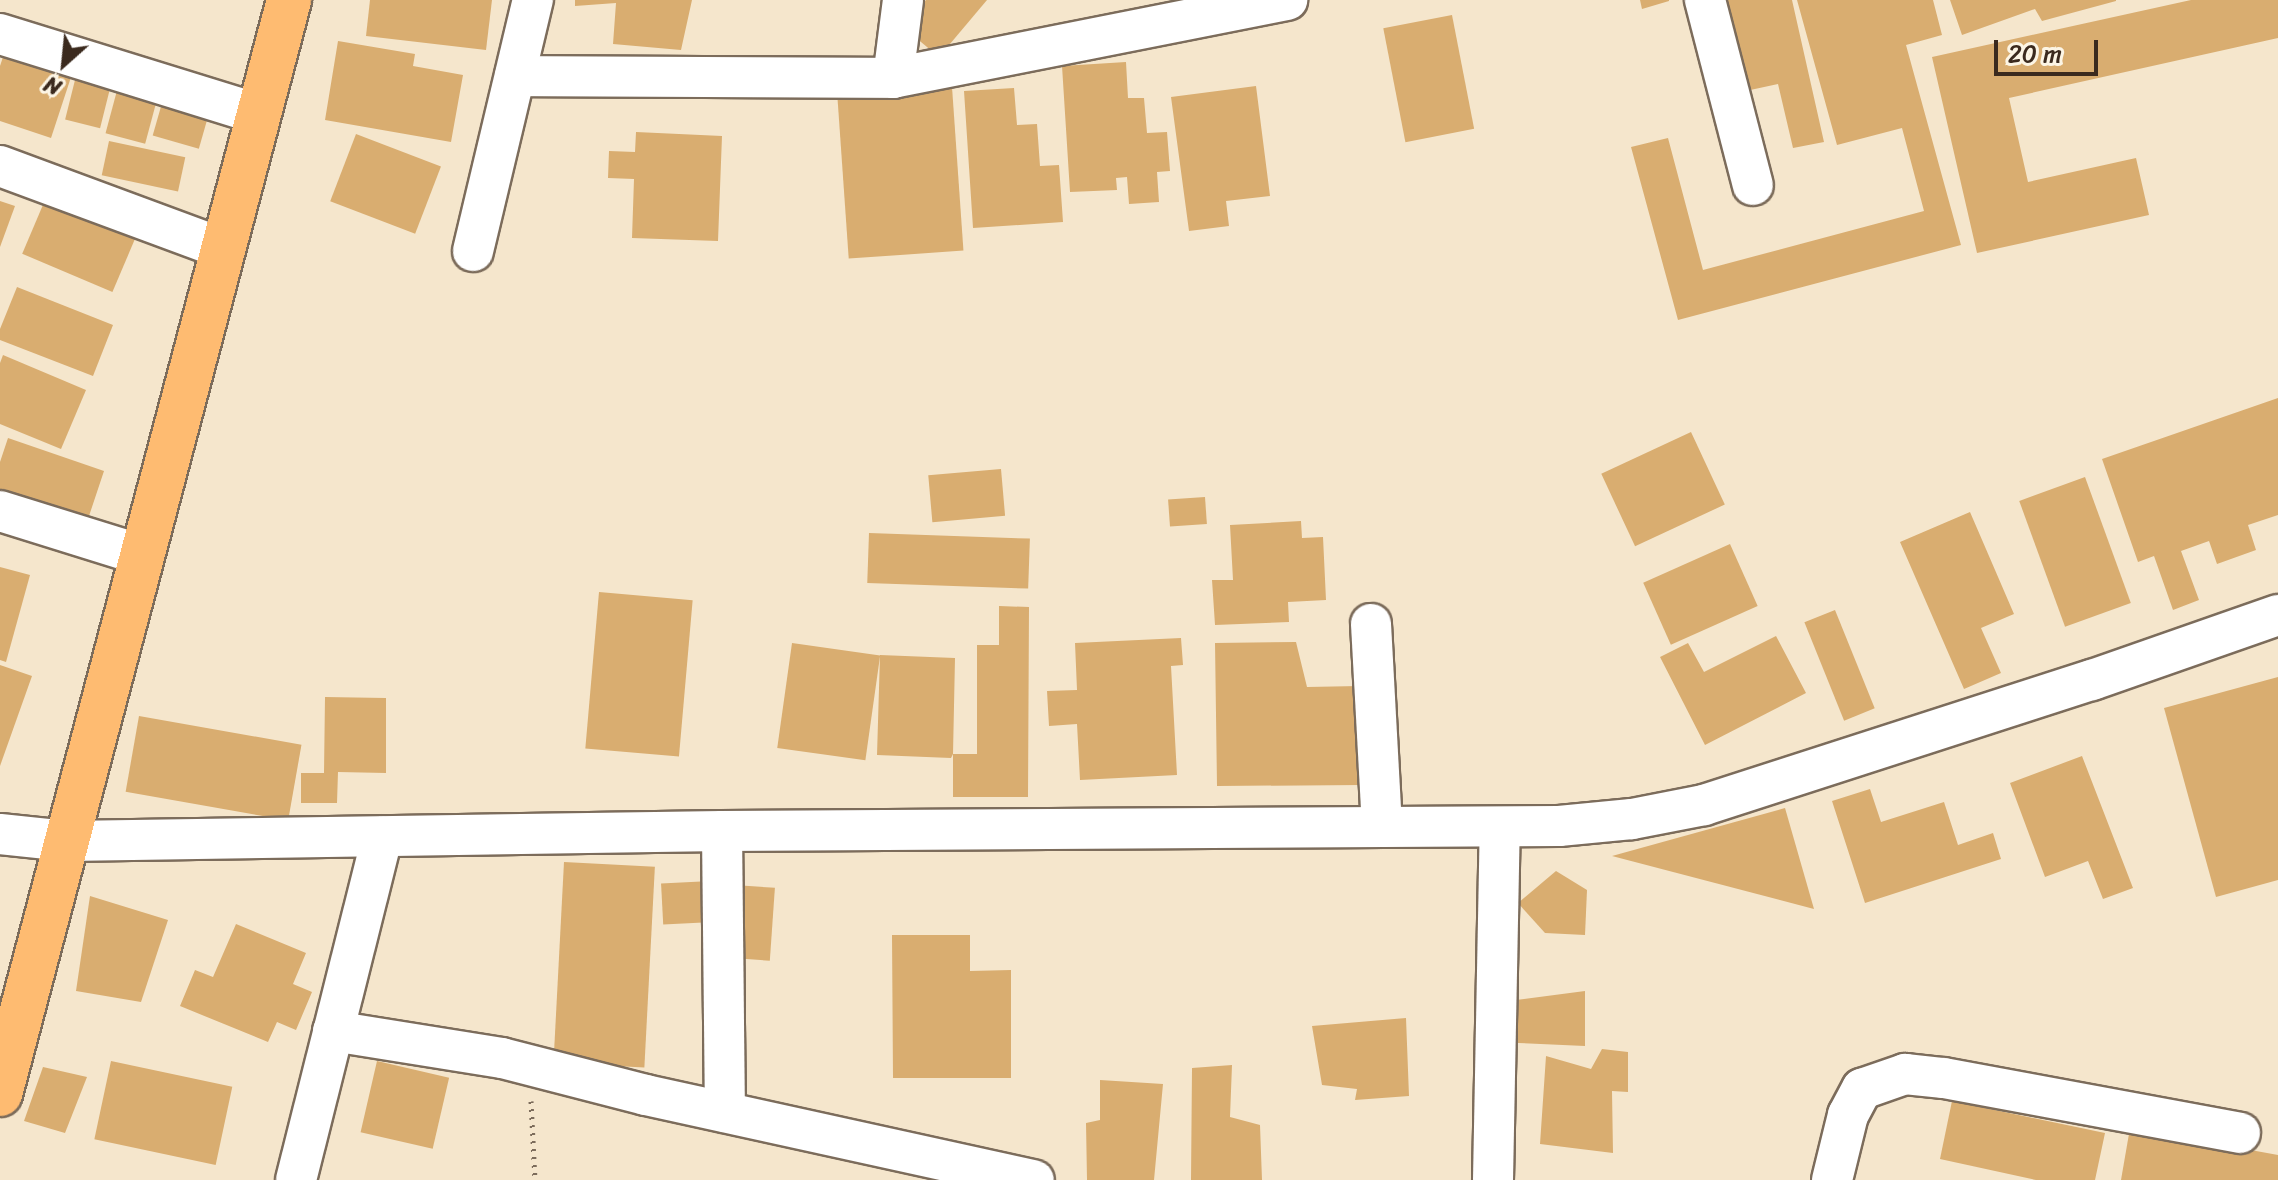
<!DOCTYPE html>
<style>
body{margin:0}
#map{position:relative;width:2278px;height:1180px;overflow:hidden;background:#f5e6cc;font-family:Sriracha,sans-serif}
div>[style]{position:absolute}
.building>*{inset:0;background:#d9ad70;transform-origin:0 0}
.path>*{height:5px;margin-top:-2.5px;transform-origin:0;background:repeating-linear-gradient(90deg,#7c6c5b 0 2px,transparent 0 8px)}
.roads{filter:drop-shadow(2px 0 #7c6c5b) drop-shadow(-2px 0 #7c6c5b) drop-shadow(0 2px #7c6c5b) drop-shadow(0 -2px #7c6c5b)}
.minor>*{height:40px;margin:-20px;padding:0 20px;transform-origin:20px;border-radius:20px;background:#fff}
.major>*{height:44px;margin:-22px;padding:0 22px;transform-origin:22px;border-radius:22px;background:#febb71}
span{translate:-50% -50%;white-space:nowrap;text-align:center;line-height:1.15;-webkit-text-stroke:8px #fcf5e5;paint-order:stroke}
.north{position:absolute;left:24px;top:24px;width:80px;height:80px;-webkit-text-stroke:6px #fcf5e5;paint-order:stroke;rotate:207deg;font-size:22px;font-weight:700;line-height:32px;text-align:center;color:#3b2a1e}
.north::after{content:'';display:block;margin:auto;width:28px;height:36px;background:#3b2a1e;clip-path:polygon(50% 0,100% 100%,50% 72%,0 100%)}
.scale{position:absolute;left:1994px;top:40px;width:104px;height:36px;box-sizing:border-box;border:4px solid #3b2a1e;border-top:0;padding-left:10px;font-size:24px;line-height:28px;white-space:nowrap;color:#3b2a1e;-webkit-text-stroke:6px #fcf5e5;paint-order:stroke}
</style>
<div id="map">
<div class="building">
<div style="clip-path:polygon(370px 0,492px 0,486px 50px,366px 36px)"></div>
<div style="clip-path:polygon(575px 0,692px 0,681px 50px,613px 44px,616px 3px,575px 6px)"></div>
<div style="clip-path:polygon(926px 0,987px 0,939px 57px,903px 27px)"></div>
<div style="clip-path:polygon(1640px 0,1669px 0,1669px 1px,1642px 9px)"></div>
<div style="clip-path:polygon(1720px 0,1792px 0,1824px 142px,1793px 148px,1778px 84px,1741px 92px)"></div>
<div style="clip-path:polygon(1797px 0,1933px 0,1942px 35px,1906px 45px,1961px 245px,1678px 320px,1631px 147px,1668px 138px,1703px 270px,1924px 211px,1902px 128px,1837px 145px)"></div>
<div style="clip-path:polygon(1950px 0,2116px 0,2116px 1px,2042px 21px,2035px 9px,1962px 35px)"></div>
<div style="clip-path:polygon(2191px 0,2278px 0,2278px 38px,2009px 98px,2028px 182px,2136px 158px,2149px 215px,1977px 253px,1932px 57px)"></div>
<div style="left:1452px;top:15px;width:116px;height:70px;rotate:79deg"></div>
<div style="clip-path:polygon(338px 41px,415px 54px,413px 66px,463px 75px,451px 142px,325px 120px)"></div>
<div style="clip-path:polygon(5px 51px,72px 74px,51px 138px,0 121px,0 66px)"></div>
<div style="clip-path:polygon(1126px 62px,1128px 98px,1144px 98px,1147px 133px,1167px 132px,1170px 171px,1157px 172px,1159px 202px,1129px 204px,1127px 177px,1116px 178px,1117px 190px,1070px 192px,1062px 66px)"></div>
<div style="left:77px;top:72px;width:36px;height:49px;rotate:14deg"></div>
<div style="left:119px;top:83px;width:41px;height:52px;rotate:15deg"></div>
<div style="clip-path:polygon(1256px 86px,1270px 196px,1226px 201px,1229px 226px,1189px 231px,1171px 97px)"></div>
<div style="left:952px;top:87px;width:164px;height:115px;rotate:86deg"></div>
<div style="clip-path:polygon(1014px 88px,1017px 125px,1037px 124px,1040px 166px,1059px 165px,1063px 222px,973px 228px,964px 91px)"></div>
<div style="left:164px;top:96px;width:48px;height:41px;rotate:16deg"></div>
<div style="clip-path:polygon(636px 132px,722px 136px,718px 241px,632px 238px,634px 179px,608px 178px,609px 151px,635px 152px)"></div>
<div style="left:356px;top:134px;width:91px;height:72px;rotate:21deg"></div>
<div style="left:109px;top:141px;width:78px;height:35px;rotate:12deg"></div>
<div style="left:48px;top:193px;width:98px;height:66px;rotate:23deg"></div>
<div style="clip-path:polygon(0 201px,15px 206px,0 247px)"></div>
<div style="clip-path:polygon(17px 287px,113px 325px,93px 376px,0 340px,0 329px)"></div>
<div style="clip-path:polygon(3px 355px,86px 390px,61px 449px,0 424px,0 363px)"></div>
<div style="clip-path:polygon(2278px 398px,2278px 515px,2248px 525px,2256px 550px,2217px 564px,2209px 541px,2181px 551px,2199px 600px,2173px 610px,2154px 556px,2138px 562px,2102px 459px)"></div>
<div style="left:1691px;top:432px;width:80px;height:99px;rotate:65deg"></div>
<div style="clip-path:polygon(8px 438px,104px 471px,87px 522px,0 492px,0 462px)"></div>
<div style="left:1001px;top:469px;width:47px;height:73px;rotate:85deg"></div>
<div style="left:2085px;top:477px;width:134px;height:70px;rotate:70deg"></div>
<div style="left:1205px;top:497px;width:27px;height:37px;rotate:86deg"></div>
<div style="clip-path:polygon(1970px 512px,2014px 614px,1981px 628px,2001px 673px,1964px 689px,1900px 542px)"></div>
<div style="clip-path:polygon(1301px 521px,1302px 538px,1323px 537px,1326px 600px,1288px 602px,1289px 622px,1215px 625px,1212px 580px,1233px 580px,1230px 525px)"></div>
<div style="left:869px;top:533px;width:161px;height:50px;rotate:2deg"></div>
<div style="left:1730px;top:544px;width:68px;height:95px;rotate:66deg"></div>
<div style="clip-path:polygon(0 567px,30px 575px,6px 662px,0 660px)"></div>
<div style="left:599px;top:592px;width:94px;height:157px;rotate:5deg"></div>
<div style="clip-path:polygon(999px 606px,1029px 607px,1028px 797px,953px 797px,953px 754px,951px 758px,877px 755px,880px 655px,955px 658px,953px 754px,977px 754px,977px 645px,999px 645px)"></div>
<div style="left:1835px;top:610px;width:106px;height:33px;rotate:68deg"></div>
<div style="clip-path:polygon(1776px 636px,1806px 693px,1705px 745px,1660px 657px,1688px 643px,1704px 672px)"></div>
<div style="clip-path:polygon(1181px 638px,1183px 665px,1171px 666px,1177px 775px,1080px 780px,1077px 724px,1049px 726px,1047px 691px,1077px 690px,1075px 643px)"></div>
<div style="clip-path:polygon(1296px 642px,1307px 687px,1359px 686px,1361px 785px,1217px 786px,1215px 643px)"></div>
<div style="left:792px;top:643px;width:89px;height:106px;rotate:8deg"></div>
<div style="clip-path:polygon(0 665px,32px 676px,0 766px)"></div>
<div style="clip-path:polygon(2278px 677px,2278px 880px,2216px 897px,2164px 708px)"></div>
<div style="clip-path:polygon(325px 697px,386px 698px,386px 773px,338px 772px,337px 803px,301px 803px,301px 773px,324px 773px)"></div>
<div style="left:139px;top:716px;width:165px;height:77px;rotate:10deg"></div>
<div style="clip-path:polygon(2082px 756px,2133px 888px,2103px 899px,2088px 861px,2045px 877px,2010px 783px)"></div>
<div style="clip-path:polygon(1870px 789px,1881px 822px,1944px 802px,1958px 845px,1993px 833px,2001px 859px,1865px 903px,1832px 801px)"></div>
<div style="clip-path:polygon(1785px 808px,1814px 909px,1612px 856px)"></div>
<div style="left:564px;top:862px;width:91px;height:201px;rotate:3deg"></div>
<div style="clip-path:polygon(1556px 871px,1587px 890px,1585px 935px,1545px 933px,1518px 903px)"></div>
<div style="left:711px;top:881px;width:41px;height:50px;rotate:87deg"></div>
<div style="left:734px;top:885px;width:41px;height:73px;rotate:4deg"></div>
<div style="clip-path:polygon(90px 896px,168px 920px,141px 1002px,76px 991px)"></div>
<div style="clip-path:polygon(236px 924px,306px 953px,293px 984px,312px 992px,296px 1030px,277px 1022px,268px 1042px,180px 1006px,195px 970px,213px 977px)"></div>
<div style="clip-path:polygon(892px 935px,970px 935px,970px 971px,1011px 970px,1011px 1078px,893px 1078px)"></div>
<div style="clip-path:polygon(1585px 991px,1585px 1046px,1518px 1043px,1508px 1001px)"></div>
<div style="clip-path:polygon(1406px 1018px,1409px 1096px,1355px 1100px,1357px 1089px,1322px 1085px,1312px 1026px)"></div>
<div style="clip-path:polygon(1602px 1049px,1628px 1052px,1628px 1092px,1612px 1091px,1613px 1153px,1540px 1144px,1546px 1056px,1591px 1069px)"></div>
<div style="left:111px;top:1061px;width:124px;height:80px;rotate:12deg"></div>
<div style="left:377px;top:1061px;width:74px;height:73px;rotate:13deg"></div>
<div style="clip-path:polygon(1232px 1065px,1230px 1117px,1260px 1125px,1262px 1180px,1191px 1180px,1192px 1068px)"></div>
<div style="clip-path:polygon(43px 1067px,87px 1077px,65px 1133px,24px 1121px)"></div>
<div style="clip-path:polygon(1100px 1080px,1163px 1084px,1154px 1180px,1087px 1180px,1086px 1123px,1100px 1120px)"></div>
<div style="clip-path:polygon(1952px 1101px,2105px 1133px,2095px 1180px,2036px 1180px,1940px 1159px)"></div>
<div style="clip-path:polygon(2130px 1128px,2278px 1155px,2278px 1180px,2121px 1180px)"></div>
</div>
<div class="path">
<div style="left:531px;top:1101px;width:79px;rotate:87.1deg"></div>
</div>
<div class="roads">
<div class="minor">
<div style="left:1705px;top:0;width:191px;rotate:75.5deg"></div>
<div style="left:0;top:34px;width:270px;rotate:17.2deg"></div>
<div style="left:515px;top:76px;width:378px;rotate:0.3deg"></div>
<div style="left:893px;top:78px;width:402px;rotate:-11.2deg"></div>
<div style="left:893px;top:78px;width:79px;rotate:-82.7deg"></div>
<div style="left:0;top:166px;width:239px;rotate:20.3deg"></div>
<div style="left:473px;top:251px;width:258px;rotate:-76.6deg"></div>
<div style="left:0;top:511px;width:148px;rotate:17.3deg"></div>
<div style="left:1371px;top:624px;width:202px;rotate:86.9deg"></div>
<div style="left:722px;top:831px;width:281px;rotate:89.4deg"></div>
<div style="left:0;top:834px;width:67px;rotate:6deg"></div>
<div style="left:67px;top:841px;width:655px;rotate:-0.87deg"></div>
<div style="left:722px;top:831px;width:837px;rotate:-0.34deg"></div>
<div style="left:1559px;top:826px;width:73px;rotate:-5.5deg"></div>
<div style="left:1632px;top:819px;width:73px;rotate:-11deg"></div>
<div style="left:1704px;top:805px;width:408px;rotate:-17.9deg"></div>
<div style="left:2092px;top:680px;width:197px;rotate:-19.3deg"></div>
<div style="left:333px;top:1031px;width:171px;rotate:9.1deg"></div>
<div style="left:502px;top:1058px;width:149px;rotate:14.4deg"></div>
<div style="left:646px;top:1095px;width:397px;rotate:12.4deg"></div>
<div style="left:296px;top:1180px;width:354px;rotate:-75.9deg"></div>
<div style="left:1493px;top:1180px;width:351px;rotate:-88.9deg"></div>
<div style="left:1832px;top:1180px;width:67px;rotate:-76.2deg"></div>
<div style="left:1848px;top:1115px;width:30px;rotate:-62deg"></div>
<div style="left:1862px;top:1089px;width:46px;rotate:-19.2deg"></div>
<div style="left:1905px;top:1074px;width:39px;rotate:6deg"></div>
<div style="left:1944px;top:1078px;width:301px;rotate:10.5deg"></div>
</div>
<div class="major">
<div style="left:0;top:1094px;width:1132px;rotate:-75.2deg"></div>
</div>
</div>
<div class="north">N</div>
<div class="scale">20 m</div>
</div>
